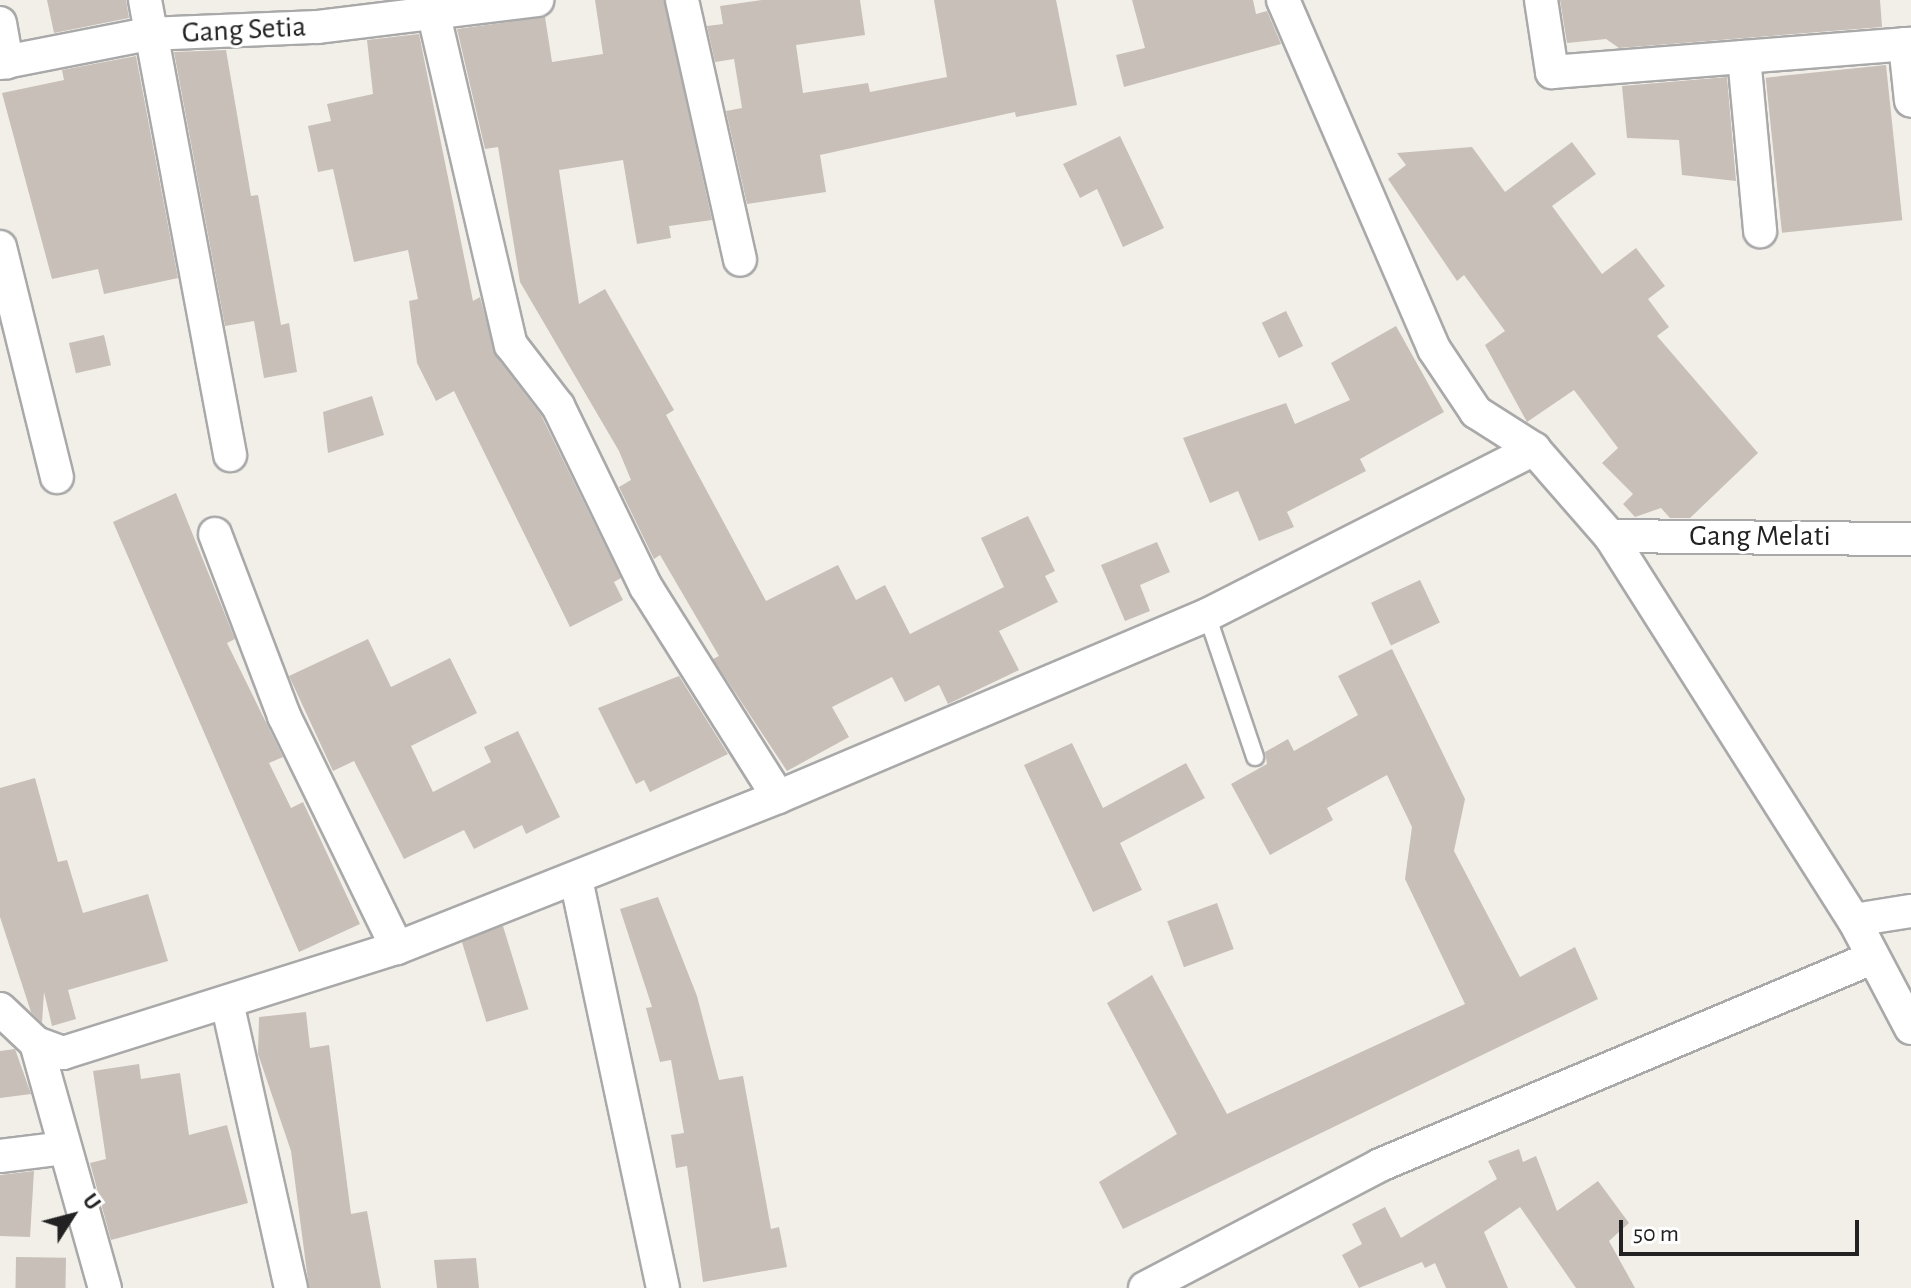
<!DOCTYPE html>
<style>
body{margin:0}
#map{position:relative;width:1911px;height:1288px;overflow:hidden;background:#f2efe9;font-family:"Alegreya Sans",sans-serif}
div>[style]{position:absolute}
.building>*{inset:0;background:#c7bfb8;transform-origin:0 0}
.roads{filter:drop-shadow(2px 0 #a9a9a9) drop-shadow(-2px 0 #a9a9a9) drop-shadow(0 2px #a9a9a9) drop-shadow(0 -2px #a9a9a9)}
.lane>*{height:16px;margin:-8px;padding:0 8px;transform-origin:8px;border-radius:8px;background:#fff}
.street>*{height:32px;margin:-16px;padding:0 16px;transform-origin:16px;border-radius:16px;background:#fff}
span{translate:-50% -50%;white-space:nowrap;text-align:center;line-height:1.15;-webkit-text-stroke:6px #fff;paint-order:stroke}
.street-label{font-size:30px;color:#222}
.north{position:absolute;left:32px;top:1176px;width:80px;height:80px;-webkit-text-stroke:6px #fff;paint-order:stroke;rotate:54deg;font-size:22px;font-weight:700;line-height:32px;text-align:center;color:#222}
.north::after{content:'';display:block;margin:auto;width:28px;height:36px;background:#222;clip-path:polygon(50% 0,100% 100%,50% 72%,0 100%)}
.scale{position:absolute;left:1619px;top:1220px;width:240px;height:36px;box-sizing:border-box;border:4px solid #222;border-top:0;padding-left:10px;font-size:24px;line-height:28px;white-space:nowrap;color:#222;-webkit-text-stroke:6px #fff;paint-order:stroke}
</style>
<div id="map">
<div class="building">
<div style="clip-path:polygon(47px 0,126px 0,129px 18px,54px 33px)"></div>
<div style="clip-path:polygon(595px 0,664px 0,712px 220px,669px 226px,671px 238px,637px 244px,623px 160px,559px 170px,579px 304px,605px 289px,674px 410px,666px 415px,766px 601px,838px 565px,856px 600px,885px 585px,910px 634px,1004px 587px,981px 538px,1028px 516px,1055px 571px,1045px 576px,1058px 602px,999px 631px,1019px 670px,948px 704px,939px 685px,905px 702px,892px 677px,832px 707px,849px 737px,787px 771px,713px 659px,719px 656px,660px 555px,654px 559px,619px 487px,631px 480px,619px 451px,520px 282px,498px 147px,485px 149px,457px 29px,545px 17px,552px 62px,603px 54px)"></div>
<div style="clip-path:polygon(762px 0,860px 0,865px 35px,796px 45px,803px 93px,868px 83px,870px 92px,947px 77px,934px 0,1056px 0,1077px 105px,1016px 117px,1015px 112px,820px 155px,826px 192px,747px 204px,726px 111px,742px 108px,734px 59px,715px 62px,707px 26px,723px 24px,720px 6px)"></div>
<div style="clip-path:polygon(1132px 0,1253px 0,1256px 14px,1267px 11px,1281px 44px,1124px 87px,1116px 55px,1145px 48px)"></div>
<div style="clip-path:polygon(1560px 0,1880px 0,1882px 27px,1619px 48px,1606px 39px,1567px 43px)"></div>
<div style="clip-path:polygon(419px 34px,473px 301px,480px 297px,496px 356px,541px 415px,621px 578px,614px 582px,623px 600px,570px 627px,454px 391px,436px 401px,417px 363px,409px 301px,418px 299px,408px 250px,354px 262px,333px 169px,318px 172px,308px 126px,331px 121px,327px 104px,373px 94px,367px 40px)"></div>
<div style="clip-path:polygon(226px 50px,251px 196px,258px 195px,281px 325px,289px 323px,297px 372px,264px 378px,254px 321px,225px 326px,174px 52px)"></div>
<div style="clip-path:polygon(136px 56px,178px 278px,104px 294px,98px 269px,52px 279px,2px 93px,64px 80px,62px 70px)"></div>
<div style="left:1886px;top:65px;width:156px;height:121px;rotate:84deg"></div>
<div style="clip-path:polygon(1727px 77px,1736px 181px,1682px 175px,1679px 140px,1627px 138px,1622px 86px)"></div>
<div style="clip-path:polygon(1120px 136px,1164px 228px,1123px 247px,1097px 189px,1080px 198px,1063px 164px)"></div>
<div style="clip-path:polygon(1572px 142px,1596px 174px,1552px 206px,1602px 274px,1636px 248px,1665px 286px,1648px 299px,1669px 327px,1657px 336px,1758px 453px,1690px 518px,1670px 518px,1661px 508px,1635px 517px,1623px 504px,1633px 494px,1602px 463px,1618px 448px,1574px 390px,1527px 422px,1485px 345px,1505px 331px,1464px 275px,1457px 281px,1388px 179px,1406px 165px,1397px 153px,1472px 147px,1505px 192px)"></div>
<div style="left:1286px;top:311px;width:39px;height:27px;rotate:64deg"></div>
<div style="clip-path:polygon(1396px 326px,1444px 412px,1360px 459px,1366px 471px,1287px 512px,1294px 527px,1259px 541px,1238px 491px,1210px 503px,1183px 438px,1286px 403px,1295px 424px,1350px 400px,1331px 363px)"></div>
<div style="left:104px;top:335px;width:31px;height:36px;rotate:77deg"></div>
<div style="clip-path:polygon(372px 396px,384px 435px,328px 453px,323px 412px)"></div>
<div style="clip-path:polygon(176px 493px,235px 639px,227px 643px,283px 757px,269px 763px,291px 808px,303px 802px,360px 924px,299px 952px,113px 522px)"></div>
<div style="clip-path:polygon(1157px 542px,1170px 572px,1140px 585px,1150px 611px,1125px 621px,1101px 565px)"></div>
<div style="left:1420px;top:580px;width:47px;height:54px;rotate:65deg"></div>
<div style="clip-path:polygon(368px 639px,391px 687px,450px 658px,477px 713px,411px 746px,433px 792px,491px 762px,484px 747px,518px 731px,560px 817px,526px 834px,522px 825px,474px 849px,464px 830px,404px 859px,354px 761px,333px 771px,289px 676px)"></div>
<div style="clip-path:polygon(1392px 649px,1465px 799px,1454px 851px,1520px 977px,1575px 947px,1598px 999px,1123px 1229px,1099px 1182px,1177px 1134px,1107px 1003px,1152px 975px,1227px 1114px,1465px 1004px,1405px 879px,1412px 827px,1387px 775px,1327px 808px,1333px 820px,1270px 855px,1231px 784px,1267px 764px,1265px 752px,1288px 739px,1294px 751px,1358px 715px,1338px 676px)"></div>
<div style="clip-path:polygon(679px 676px,728px 754px,650px 792px,644px 780px,636px 784px,598px 708px)"></div>
<div style="clip-path:polygon(1072px 743px,1103px 808px,1186px 763px,1205px 798px,1120px 843px,1142px 890px,1093px 912px,1024px 765px)"></div>
<div style="clip-path:polygon(35px 778px,58px 862px,67px 860px,83px 913px,148px 894px,168px 961px,68px 990px,76px 1019px,52px 1026px,44px 992px,42px 1023px,31px 1012px,0 917px,0 788px)"></div>
<div style="clip-path:polygon(658px 897px,697px 996px,719px 1080px,743px 1076px,771px 1229px,779px 1227px,787px 1267px,703px 1282px,687px 1166px,676px 1168px,671px 1135px,684px 1133px,671px 1060px,660px 1062px,646px 1008px,652px 1007px,620px 909px)"></div>
<div style="left:1217px;top:903px;width:49px;height:53px;rotate:70deg"></div>
<div style="left:503px;top:926px;width:87px;height:44px;rotate:73deg"></div>
<div style="clip-path:polygon(306px 1012px,310px 1048px,329px 1045px,351px 1214px,367px 1211px,381px 1288px,309px 1288px,291px 1151px,258px 1054px,259px 1017px)"></div>
<div style="clip-path:polygon(15px 1049px,31px 1094px,0 1098px,0 1051px)"></div>
<div style="clip-path:polygon(139px 1064px,141px 1079px,180px 1073px,189px 1135px,227px 1125px,248px 1203px,111px 1240px,90px 1163px,106px 1159px,93px 1071px)"></div>
<div style="clip-path:polygon(1519px 1149px,1523px 1162px,1536px 1156px,1557px 1211px,1598px 1181px,1629px 1223px,1609px 1241px,1635px 1288px,1576px 1288px,1520px 1207px,1484px 1232px,1508px 1288px,1446px 1288px,1435px 1263px,1425px 1268px,1422px 1262px,1359px 1288px,1342px 1255px,1362px 1244px,1352px 1224px,1385px 1207px,1401px 1238px,1497px 1179px,1488px 1161px)"></div>
<div style="clip-path:polygon(34px 1171px,30px 1237px,0 1236px,0 1175px)"></div>
<div style="left:16px;top:1257px;width:50px;height:31px;rotate:1deg"></div>
<div style="clip-path:polygon(476px 1258px,479px 1288px,437px 1288px,434px 1260px)"></div>
</div>
<div class="roads">
<div class="lane">
<div style="left:1207px;top:615px;width:150px;rotate:71.3deg"></div>
</div>
<div class="street">
<div style="left:145px;top:0;width:463px;rotate:79.4deg"></div>
<div style="left:682px;top:0;width:266px;rotate:77.4deg"></div>
<div style="left:1283px;top:0;width:380px;rotate:66.6deg"></div>
<div style="left:1434px;top:349px;width:76px;rotate:56.3deg"></div>
<div style="left:1476px;top:412px;width:69px;rotate:32.5deg"></div>
<div style="left:1534px;top:449px;width:116px;rotate:48.9deg"></div>
<div style="left:1610px;top:536px;width:455px;rotate:57.6deg"></div>
<div style="left:1854px;top:920px;width:122px;rotate:62.2deg"></div>
<div style="left:1541px;top:0;width:73px;rotate:81.3deg"></div>
<div style="left:1552px;top:72px;width:360px;rotate:-4.5deg"></div>
<div style="left:433px;top:11px;width:343px;rotate:76.9deg"></div>
<div style="left:511px;top:345px;width:77px;rotate:52.4deg"></div>
<div style="left:558px;top:406px;width:201px;rotate:64.1deg"></div>
<div style="left:646px;top:587px;width:248px;rotate:57.8deg"></div>
<div style="left:0;top:23px;width:40px;rotate:80deg"></div>
<div style="left:1905px;top:44px;width:57px;rotate:84deg"></div>
<div style="left:1744px;top:57px;width:175px;rotate:84.7deg"></div>
<div style="left:0;top:63px;width:151px;rotate:-11.1deg"></div>
<div style="left:148px;top:34px;width:170px;rotate:-2.4deg"></div>
<div style="left:318px;top:27px;width:221px;rotate:-7deg"></div>
<div style="left:0;top:247px;width:237px;rotate:76.1deg"></div>
<div style="left:215px;top:534px;width:195px;rotate:69.2deg"></div>
<div style="left:284px;top:716px;width:258px;rotate:64deg"></div>
<div style="left:1610px;top:536px;width:301px;rotate:0.6deg"></div>
<div style="left:576px;top:879px;width:418px;rotate:78deg"></div>
<div style="left:1854px;top:920px;width:58px;rotate:-9deg"></div>
<div style="left:227px;top:1002px;width:293px;rotate:77.4deg"></div>
<div style="left:0;top:1009px;width:50px;rotate:43.4deg"></div>
<div style="left:36px;top:1043px;width:29px;rotate:20deg"></div>
<div style="left:63px;top:1053px;width:350px;rotate:-17.5deg"></div>
<div style="left:397px;top:948px;width:410px;rotate:-21.6deg"></div>
<div style="left:778px;top:797px;width:466px;rotate:-23deg"></div>
<div style="left:1207px;top:615px;width:367px;rotate:-26.9deg"></div>
<div style="left:36px;top:1043px;width:255px;rotate:74.3deg"></div>
<div style="left:0;top:1156px;width:64px;rotate:-7.1deg"></div>
<div style="left:1145px;top:1288px;width:265px;rotate:-27.6deg"></div>
<div style="left:1380px;top:1165px;width:534px;rotate:-22.82deg"></div>
</div>
</div>
<div class="street-label">
<span style="left:244px;top:30px;rotate:-3deg">Gang Setia</span>
<span style="left:1760px;top:536px">Gang Melati</span>
</div>
<div class="north">U</div>
<div class="scale">50 m</div>
</div>
